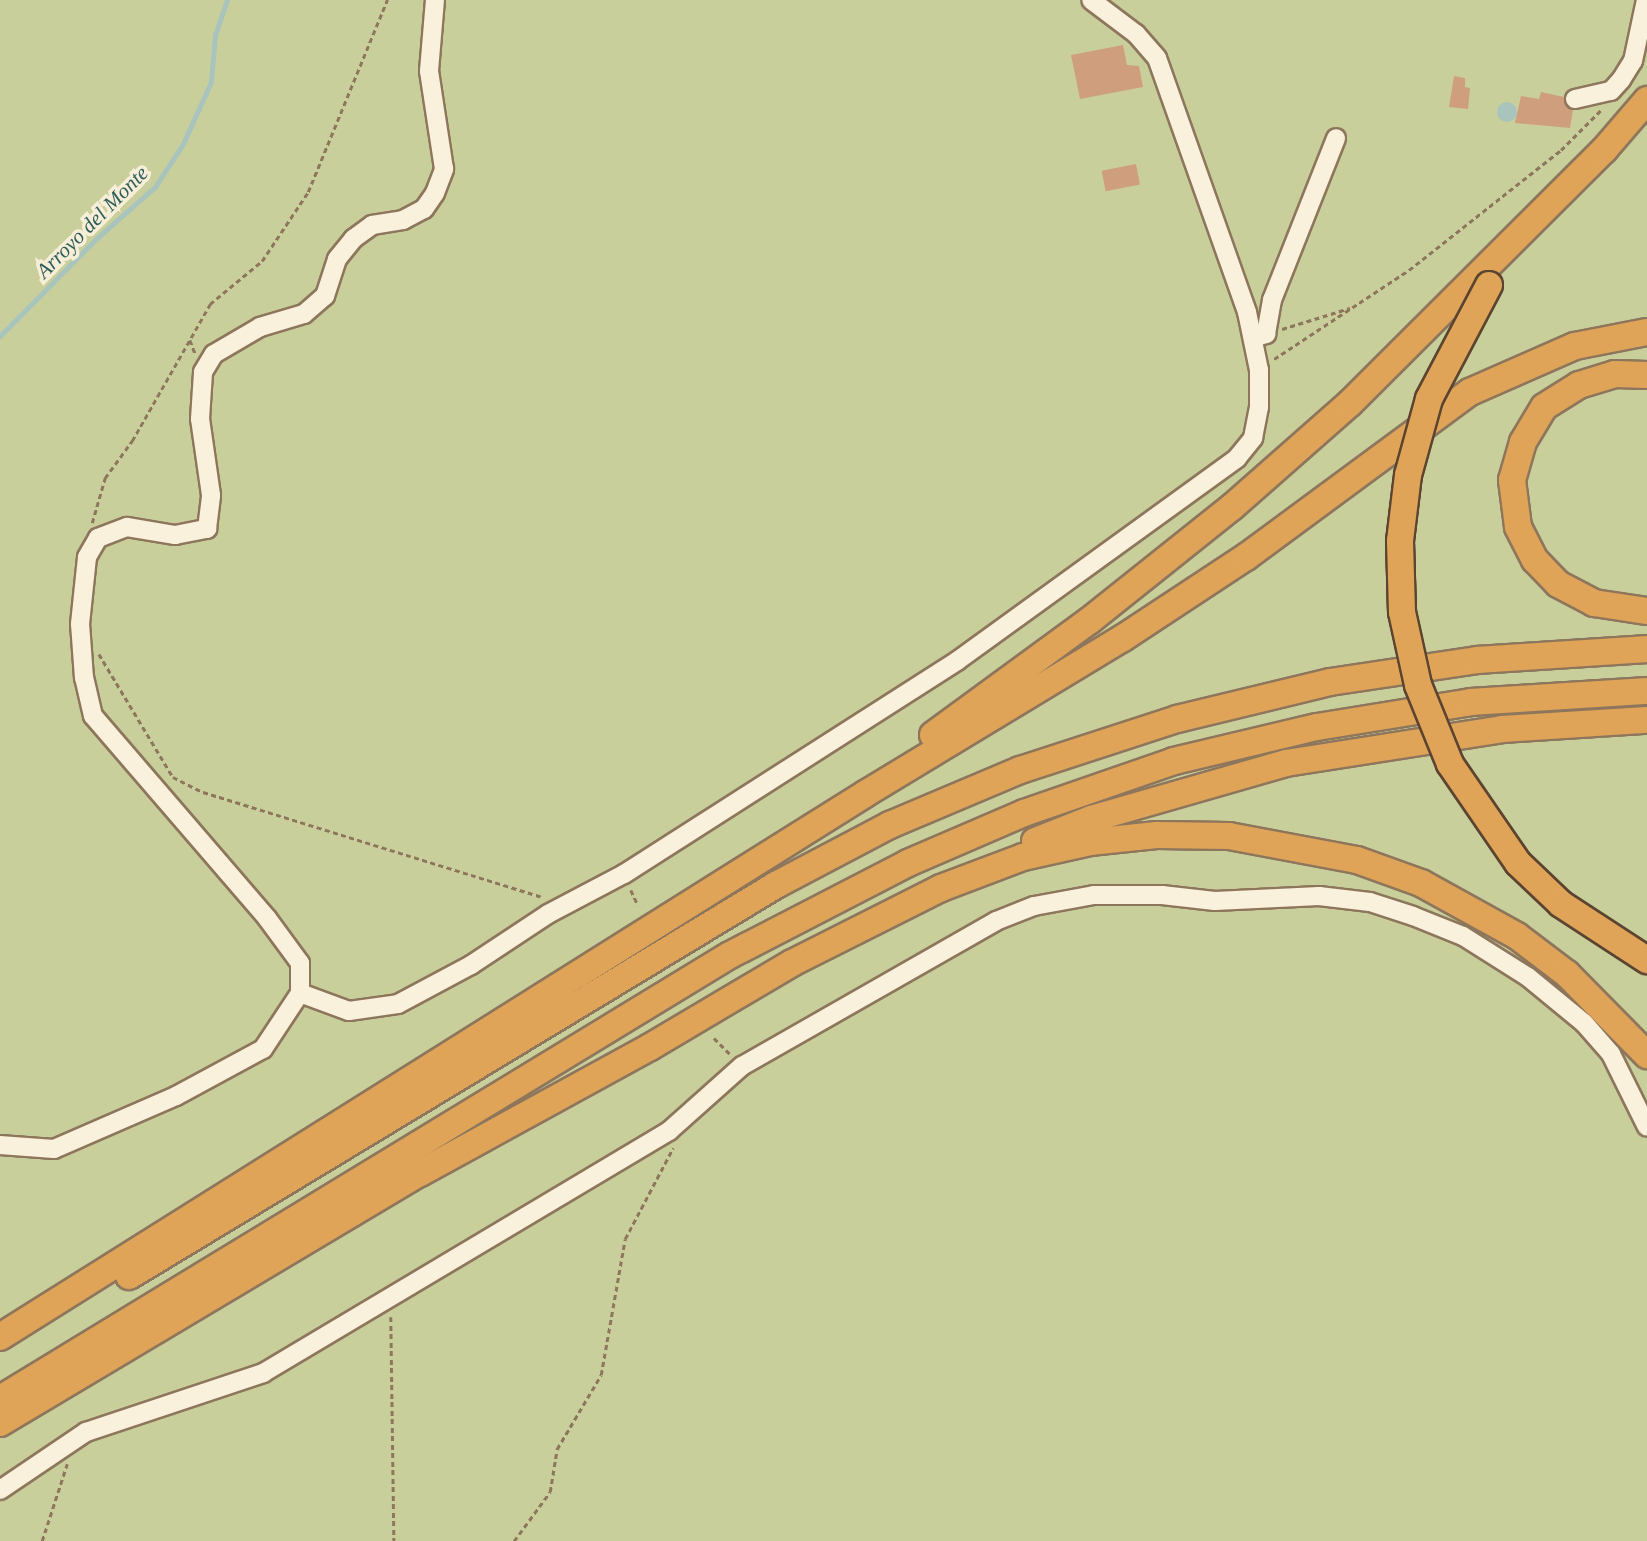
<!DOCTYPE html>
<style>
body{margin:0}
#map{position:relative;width:1647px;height:1541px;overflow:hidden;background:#f0e4c8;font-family:"Times New Roman",serif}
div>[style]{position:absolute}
.green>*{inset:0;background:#c9cf9b;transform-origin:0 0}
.water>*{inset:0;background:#a9c4bc}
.round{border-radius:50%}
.stream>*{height:4.5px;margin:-2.25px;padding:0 2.25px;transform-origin:2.25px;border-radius:2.25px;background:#a9c4bc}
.building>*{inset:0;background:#cf9f7d;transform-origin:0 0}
.path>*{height:2.5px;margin-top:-1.25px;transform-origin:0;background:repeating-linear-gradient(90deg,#8d765c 0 5px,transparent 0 8.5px)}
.roads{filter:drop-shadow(2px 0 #8d765c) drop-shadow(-2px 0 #8d765c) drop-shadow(0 2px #8d765c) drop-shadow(0 -2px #8d765c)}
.minor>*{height:18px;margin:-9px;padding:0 9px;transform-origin:9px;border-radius:9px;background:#faf1dc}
.highway>*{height:26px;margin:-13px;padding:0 13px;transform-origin:13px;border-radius:13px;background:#e0a458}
.bridges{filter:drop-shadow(2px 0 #5b4430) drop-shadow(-2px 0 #5b4430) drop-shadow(0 2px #5b4430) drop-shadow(0 -2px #5b4430)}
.highway-bridge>*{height:26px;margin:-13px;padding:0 13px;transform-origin:13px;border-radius:13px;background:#e0a458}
span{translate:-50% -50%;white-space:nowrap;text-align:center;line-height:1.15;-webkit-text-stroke:7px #f7eed8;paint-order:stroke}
.water-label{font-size:21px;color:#2f5d5a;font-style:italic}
</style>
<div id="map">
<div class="green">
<div style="left:0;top:0;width:1647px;height:1541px"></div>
</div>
<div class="water">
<div class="round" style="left:1497px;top:102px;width:20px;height:20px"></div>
</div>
<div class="stream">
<div style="left:0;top:336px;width:136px;rotate:-45.3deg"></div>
<div style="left:96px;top:239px;width:79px;rotate:-41.4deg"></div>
<div style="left:155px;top:187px;width:51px;rotate:-56.9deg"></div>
<div style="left:183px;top:144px;width:68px;rotate:-65.7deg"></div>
<div style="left:211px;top:82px;width:47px;rotate:-85.1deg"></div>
<div style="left:215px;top:35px;width:37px;rotate:-71deg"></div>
</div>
<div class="building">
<div style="clip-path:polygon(1123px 45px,1127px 65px,1139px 66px,1143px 87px,1080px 99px,1071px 55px)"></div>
<div style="clip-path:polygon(1454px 76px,1465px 78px,1465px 87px,1470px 88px,1468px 109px,1449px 107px)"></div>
<div style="clip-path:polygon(1541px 92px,1564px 97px,1573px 110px,1570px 128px,1515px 123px,1521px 96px,1539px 99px)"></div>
<div style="left:1136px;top:164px;width:21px;height:35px;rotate:79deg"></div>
</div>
<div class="path">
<div style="left:1282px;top:329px;width:71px;rotate:-17.2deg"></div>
<div style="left:190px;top:340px;width:14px;rotate:69deg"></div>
<div style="left:1274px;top:359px;width:162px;rotate:-33.4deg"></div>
<div style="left:1409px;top:270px;width:194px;rotate:-38.3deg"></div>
<div style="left:1561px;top:150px;width:58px;rotate:-45deg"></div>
<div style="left:92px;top:523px;width:47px;rotate:-73.9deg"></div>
<div style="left:105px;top:478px;width:46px;rotate:-53.9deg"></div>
<div style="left:132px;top:441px;width:158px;rotate:-60.3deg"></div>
<div style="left:210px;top:304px;width:67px;rotate:-39.6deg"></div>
<div style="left:262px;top:261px;width:83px;rotate:-56.3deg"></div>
<div style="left:308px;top:192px;width:208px;rotate:-67.6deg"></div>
<div style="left:99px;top:654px;width:144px;rotate:59deg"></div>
<div style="left:173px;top:777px;width:34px;rotate:27deg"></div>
<div style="left:203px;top:792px;width:356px;rotate:17.2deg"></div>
<div style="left:631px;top:890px;width:17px;rotate:65deg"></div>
<div style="left:714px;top:1038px;width:24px;rotate:45deg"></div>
<div style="left:391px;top:1317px;width:224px;rotate:89.2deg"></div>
<div style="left:42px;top:1541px;width:81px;rotate:-72deg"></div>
<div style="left:514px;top:1541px;width:61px;rotate:-53.7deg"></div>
<div style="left:550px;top:1492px;width:44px;rotate:-80.8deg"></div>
<div style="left:557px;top:1449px;width:86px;rotate:-59.3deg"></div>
<div style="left:601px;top:1375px;width:138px;rotate:-80deg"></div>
<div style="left:625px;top:1239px;width:103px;rotate:-62.2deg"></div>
</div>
<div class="roads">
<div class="minor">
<div style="left:1575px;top:99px;width:37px;rotate:-13deg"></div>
<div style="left:1611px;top:91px;width:15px;rotate:-48deg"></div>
<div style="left:1621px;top:80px;width:22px;rotate:-58deg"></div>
<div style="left:1633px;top:61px;width:62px;rotate:-78deg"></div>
<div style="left:1253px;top:338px;width:14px;rotate:-17deg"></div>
<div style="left:1266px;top:334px;width:35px;rotate:-80deg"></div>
<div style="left:1272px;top:300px;width:174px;rotate:-68.4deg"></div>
<div style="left:300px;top:993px;width:52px;rotate:20.2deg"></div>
<div style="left:349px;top:1011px;width:49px;rotate:-8.1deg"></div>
<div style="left:398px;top:1004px;width:83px;rotate:-28.1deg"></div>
<div style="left:471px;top:965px;width:92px;rotate:-33.5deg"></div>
<div style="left:548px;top:914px;width:86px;rotate:-27.8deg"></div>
<div style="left:624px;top:874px;width:395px;rotate:-32.6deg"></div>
<div style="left:957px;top:661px;width:346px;rotate:-35.9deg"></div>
<div style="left:1237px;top:458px;width:26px;rotate:-51deg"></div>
<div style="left:1253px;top:438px;width:32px;rotate:-79deg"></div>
<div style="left:1259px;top:407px;width:37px;rotate:-90deg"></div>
<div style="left:1259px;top:370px;width:59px;rotate:-101.7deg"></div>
<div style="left:1247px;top:312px;width:269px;rotate:-109.5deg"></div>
<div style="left:1157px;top:58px;width:32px;rotate:-131deg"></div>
<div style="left:1136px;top:34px;width:56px;rotate:-142.9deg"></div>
<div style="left:0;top:1145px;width:54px;rotate:4.2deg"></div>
<div style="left:54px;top:1149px;width:133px;rotate:-23.5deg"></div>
<div style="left:176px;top:1096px;width:99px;rotate:-28.4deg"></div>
<div style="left:263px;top:1049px;width:67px;rotate:-56.5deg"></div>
<div style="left:300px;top:993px;width:30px;rotate:-90deg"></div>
<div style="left:300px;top:963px;width:56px;rotate:-126.3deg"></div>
<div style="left:267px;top:918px;width:267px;rotate:-130.7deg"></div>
<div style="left:93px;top:716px;width:39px;rotate:-103deg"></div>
<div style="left:84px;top:678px;width:54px;rotate:-94.2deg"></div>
<div style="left:80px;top:624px;width:67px;rotate:-84deg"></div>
<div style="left:87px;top:557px;width:22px;rotate:-60deg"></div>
<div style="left:98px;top:538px;width:31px;rotate:-21deg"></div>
<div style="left:127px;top:527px;width:49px;rotate:9.5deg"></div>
<div style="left:175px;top:535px;width:33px;rotate:-11deg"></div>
<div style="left:207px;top:529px;width:34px;rotate:-83deg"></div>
<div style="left:211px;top:495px;width:77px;rotate:-98.2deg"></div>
<div style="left:200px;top:419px;width:47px;rotate:-86.3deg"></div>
<div style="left:203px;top:372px;width:21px;rotate:-59deg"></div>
<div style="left:214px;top:354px;width:53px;rotate:-30.4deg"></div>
<div style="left:260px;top:327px;width:46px;rotate:-16.5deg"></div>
<div style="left:304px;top:314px;width:28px;rotate:-41deg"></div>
<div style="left:325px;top:296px;width:39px;rotate:-72deg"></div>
<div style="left:337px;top:259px;width:26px;rotate:-51deg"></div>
<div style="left:353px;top:239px;width:24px;rotate:-36deg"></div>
<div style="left:372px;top:225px;width:31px;rotate:-9deg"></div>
<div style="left:403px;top:220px;width:24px;rotate:-28deg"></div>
<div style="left:424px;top:209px;width:19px;rotate:-55deg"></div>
<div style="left:435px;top:193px;width:26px;rotate:-69deg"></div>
<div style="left:444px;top:169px;width:99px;rotate:-98.7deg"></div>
<div style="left:429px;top:71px;width:71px;rotate:-85.2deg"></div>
<div style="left:0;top:1490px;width:104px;rotate:-34deg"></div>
<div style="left:86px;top:1432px;width:187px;rotate:-18.4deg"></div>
<div style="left:263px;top:1373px;width:473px;rotate:-30.8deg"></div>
<div style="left:669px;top:1131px;width:98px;rotate:-41.7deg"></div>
<div style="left:742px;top:1066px;width:292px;rotate:-29.7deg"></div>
<div style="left:996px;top:921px;width:41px;rotate:-21.5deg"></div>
<div style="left:1034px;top:906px;width:61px;rotate:-10.4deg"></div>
<div style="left:1094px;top:895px;width:68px"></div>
<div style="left:1162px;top:895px;width:53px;rotate:6.5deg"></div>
<div style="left:1215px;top:901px;width:104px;rotate:-2.8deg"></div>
<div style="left:1319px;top:896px;width:51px;rotate:6.7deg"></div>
<div style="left:1370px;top:902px;width:45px;rotate:18deg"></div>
<div style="left:1413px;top:916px;width:54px;rotate:21.8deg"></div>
<div style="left:1463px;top:936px;width:77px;rotate:32.2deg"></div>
<div style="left:1528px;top:977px;width:72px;rotate:39.4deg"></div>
<div style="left:1584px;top:1023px;width:41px;rotate:48.9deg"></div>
<div style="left:1611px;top:1054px;width:81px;rotate:63.7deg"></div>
</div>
<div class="highway">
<div style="left:1647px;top:375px;width:32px;rotate:-178deg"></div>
<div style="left:1615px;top:374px;width:38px;rotate:163deg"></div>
<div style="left:1579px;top:385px;width:41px;rotate:147.8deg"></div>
<div style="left:1544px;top:407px;width:41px;rotate:121deg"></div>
<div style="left:1523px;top:442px;width:40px;rotate:106deg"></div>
<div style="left:1512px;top:480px;width:47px;rotate:82.7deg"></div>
<div style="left:1518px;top:527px;width:37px;rotate:63deg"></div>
<div style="left:1535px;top:560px;width:33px;rotate:46deg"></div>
<div style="left:1558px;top:584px;width:41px;rotate:27.8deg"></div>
<div style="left:1594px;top:603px;width:54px;rotate:8.6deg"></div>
<div style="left:933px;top:735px;width:193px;rotate:-36.2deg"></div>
<div style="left:1089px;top:621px;width:183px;rotate:-38.6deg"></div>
<div style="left:1232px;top:507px;width:157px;rotate:-41.4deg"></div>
<div style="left:1350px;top:403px;width:359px;rotate:-44.9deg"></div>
<div style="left:1604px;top:150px;width:66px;rotate:-49.3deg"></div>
<div style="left:1035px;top:841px;width:60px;rotate:-21.4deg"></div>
<div style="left:1091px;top:819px;width:203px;rotate:-16deg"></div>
<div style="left:1286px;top:763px;width:219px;rotate:-8.9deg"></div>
<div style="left:1502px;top:729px;width:145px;rotate:-3.6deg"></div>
<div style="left:129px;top:1276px;width:756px;rotate:-31.15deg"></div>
<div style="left:776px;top:885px;width:129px;rotate:-27.8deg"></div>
<div style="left:890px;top:825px;width:141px;rotate:-22.9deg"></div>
<div style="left:1020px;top:770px;width:165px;rotate:-18deg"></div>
<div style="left:1177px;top:719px;width:157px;rotate:-13.6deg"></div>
<div style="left:1330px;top:682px;width:150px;rotate:-8.5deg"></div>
<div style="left:1478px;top:660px;width:169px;rotate:-3.7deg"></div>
<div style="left:0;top:1337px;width:1021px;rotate:-32.12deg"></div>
<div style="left:865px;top:794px;width:301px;rotate:-31.2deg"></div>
<div style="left:1123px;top:638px;width:147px;rotate:-33.4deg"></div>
<div style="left:1246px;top:557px;width:278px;rotate:-36.4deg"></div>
<div style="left:1470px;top:392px;width:115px;rotate:-23.7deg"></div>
<div style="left:1575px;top:346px;width:73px;rotate:-11deg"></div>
<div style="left:0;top:1399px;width:854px;rotate:-31.31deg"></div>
<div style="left:730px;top:955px;width:200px;rotate:-27.3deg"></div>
<div style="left:908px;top:863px;width:126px;rotate:-23.3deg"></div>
<div style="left:1024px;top:813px;width:159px;rotate:-19.1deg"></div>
<div style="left:1174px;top:761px;width:147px;rotate:-13.4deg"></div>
<div style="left:1317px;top:727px;width:156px;rotate:-9.2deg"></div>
<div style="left:1471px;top:702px;width:176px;rotate:-3.6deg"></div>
<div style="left:0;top:1423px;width:489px;rotate:-30.8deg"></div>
<div style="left:420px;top:1173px;width:262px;rotate:-28.7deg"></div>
<div style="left:650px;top:1047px;width:165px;rotate:-30.6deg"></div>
<div style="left:792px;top:963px;width:167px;rotate:-26.7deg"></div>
<div style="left:941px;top:888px;width:88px;rotate:-20.7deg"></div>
<div style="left:1023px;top:857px;width:69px;rotate:-12.6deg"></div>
<div style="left:1090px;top:842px;width:67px;rotate:-6deg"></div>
<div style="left:1157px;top:835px;width:72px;rotate:0.8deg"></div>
<div style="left:1229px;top:836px;width:130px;rotate:10.6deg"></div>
<div style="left:1357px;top:860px;width:68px;rotate:19.8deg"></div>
<div style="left:1421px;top:883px;width:110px;rotate:28.9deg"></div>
<div style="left:1517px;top:936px;width:63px;rotate:37.2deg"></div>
<div style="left:1567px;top:974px;width:114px;rotate:45.4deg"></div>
</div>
</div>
<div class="bridges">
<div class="highway-bridge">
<div style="left:1489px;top:285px;width:129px;rotate:117.8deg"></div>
<div style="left:1429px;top:399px;width:79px;rotate:105.4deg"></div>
<div style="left:1408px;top:475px;width:66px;rotate:96.9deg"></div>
<div style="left:1400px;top:541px;width:71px;rotate:88.4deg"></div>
<div style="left:1402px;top:612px;width:75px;rotate:77.6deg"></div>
<div style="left:1418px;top:685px;width:85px;rotate:67.9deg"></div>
<div style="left:1450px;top:764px;width:120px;rotate:55.5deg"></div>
<div style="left:1518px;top:863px;width:59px;rotate:43.6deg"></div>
<div style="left:1561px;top:904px;width:103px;rotate:33.1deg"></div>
</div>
</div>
<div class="water-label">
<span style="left:92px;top:222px;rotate:-45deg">Arroyo del Monte</span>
</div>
</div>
